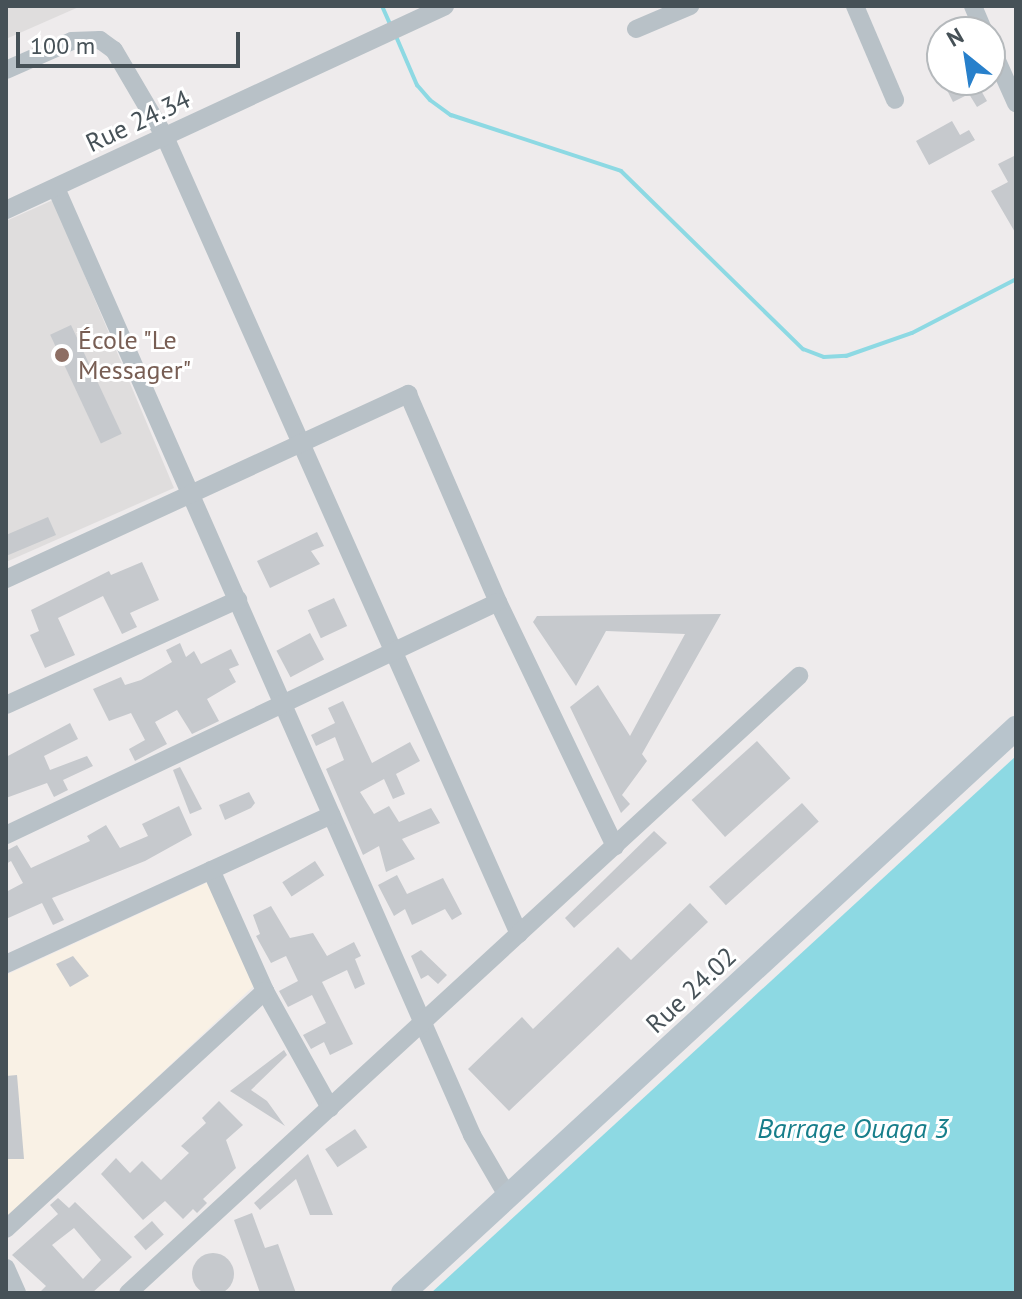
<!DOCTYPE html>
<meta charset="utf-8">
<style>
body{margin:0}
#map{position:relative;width:1022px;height:1299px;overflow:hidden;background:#eeebec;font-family:"PT Sans",sans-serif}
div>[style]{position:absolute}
.commercial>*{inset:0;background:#f9f1e5}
.education>*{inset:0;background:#dfdddd}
.water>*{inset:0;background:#8dd9e3}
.stream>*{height:4px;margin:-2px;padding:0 2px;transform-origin:2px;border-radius:2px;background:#8dd9e3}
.building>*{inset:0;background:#c6c9cd;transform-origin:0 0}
.round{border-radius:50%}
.street>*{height:18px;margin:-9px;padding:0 9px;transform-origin:9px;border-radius:9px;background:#b8c1c7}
.secondary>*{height:24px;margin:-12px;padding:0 12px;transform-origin:12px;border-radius:12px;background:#b8c4cc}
.dots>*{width:22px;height:22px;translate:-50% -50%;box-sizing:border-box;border:4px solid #fff;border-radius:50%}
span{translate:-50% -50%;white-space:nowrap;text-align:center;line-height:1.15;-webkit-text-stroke:6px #fff;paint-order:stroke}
.street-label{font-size:26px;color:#465157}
.education-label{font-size:26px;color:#785e54}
.left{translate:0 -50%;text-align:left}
.water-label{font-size:28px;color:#177e8a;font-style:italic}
.frame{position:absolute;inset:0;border:8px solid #465157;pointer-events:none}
.north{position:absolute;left:926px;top:16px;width:80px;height:80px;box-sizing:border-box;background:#fff;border:2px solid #b5b9bc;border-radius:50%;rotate:330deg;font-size:22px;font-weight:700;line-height:32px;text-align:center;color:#465157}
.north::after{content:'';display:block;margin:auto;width:28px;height:36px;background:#2880cb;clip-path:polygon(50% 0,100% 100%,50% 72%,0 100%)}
.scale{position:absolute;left:16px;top:32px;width:224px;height:36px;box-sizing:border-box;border:4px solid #465157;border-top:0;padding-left:10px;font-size:24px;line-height:28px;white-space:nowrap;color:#465157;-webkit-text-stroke:6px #fff;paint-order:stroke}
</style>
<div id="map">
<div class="commercial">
<div style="clip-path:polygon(217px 878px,262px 978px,6px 1220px,6px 975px)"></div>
</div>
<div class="education">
<div style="clip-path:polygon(6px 6px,81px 6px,6px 39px)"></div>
<div style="clip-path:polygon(53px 200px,174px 488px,6px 562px,6px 221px)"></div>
</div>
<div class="water">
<div style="clip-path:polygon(1016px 756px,1016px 1293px,431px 1293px)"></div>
</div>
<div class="stream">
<div style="left:382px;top:6px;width:22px;rotate:66deg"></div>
<div style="left:395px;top:34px;width:56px;rotate:66.7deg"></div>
<div style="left:417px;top:85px;width:20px;rotate:49deg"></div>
<div style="left:430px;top:100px;width:26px;rotate:36deg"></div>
<div style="left:451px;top:115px;width:179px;rotate:18.2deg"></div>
<div style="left:621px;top:171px;width:255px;rotate:44.4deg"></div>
<div style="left:803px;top:349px;width:22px;rotate:21deg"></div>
<div style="left:824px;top:357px;width:22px;rotate:-3deg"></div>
<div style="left:846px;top:356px;width:70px;rotate:-19.2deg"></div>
<div style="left:912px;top:333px;width:117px;rotate:-27.4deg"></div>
</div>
<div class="building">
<div style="clip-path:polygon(942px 80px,975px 80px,987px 101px,977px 107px,969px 94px,953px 102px)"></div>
<div style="clip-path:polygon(952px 121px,960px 135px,969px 130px,975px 140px,929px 165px,916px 141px)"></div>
<div style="clip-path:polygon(1016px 155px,1016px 234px,991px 191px,1008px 182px,998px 164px)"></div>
<div style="left:71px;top:325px;width:120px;height:23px;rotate:65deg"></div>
<div style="clip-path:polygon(48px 517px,56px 535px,6px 556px,6px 535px)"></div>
<div style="clip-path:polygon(317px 532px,324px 546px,311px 551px,320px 564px,270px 588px,257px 561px)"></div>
<div style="clip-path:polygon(142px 562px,159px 600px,130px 613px,137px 627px,122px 634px,103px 596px,58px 618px,75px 655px,45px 668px,30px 635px,39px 631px,31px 610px,109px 571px,111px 575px)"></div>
<div style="left:334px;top:598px;width:31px;height:29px;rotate:65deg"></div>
<div style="clip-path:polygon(721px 614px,642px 754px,647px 761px,622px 795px,630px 804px,621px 813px,570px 707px,598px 685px,630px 736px,685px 634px,606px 631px,576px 686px,533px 622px,537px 616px)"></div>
<div style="left:310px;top:633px;width:30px;height:38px;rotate:62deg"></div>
<div style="clip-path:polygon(180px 643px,186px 657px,194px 651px,201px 664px,231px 649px,239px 665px,229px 669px,236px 682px,207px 699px,219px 721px,192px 734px,177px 710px,155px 722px,167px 744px,135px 761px,129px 749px,145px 740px,131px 713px,109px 721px,93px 689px,121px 677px,125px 685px,141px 680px,172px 662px,166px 650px)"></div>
<div style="clip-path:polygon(343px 701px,372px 763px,410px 742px,420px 761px,396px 774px,405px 794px,393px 799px,384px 779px,360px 792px,374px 814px,389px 806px,399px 822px,431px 808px,440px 823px,402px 839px,415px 859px,386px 872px,379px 846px,363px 855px,326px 769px,344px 760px,335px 737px,316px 746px,311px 735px,335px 723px,328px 708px)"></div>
<div style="clip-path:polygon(70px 723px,78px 739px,44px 756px,50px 770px,87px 756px,93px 766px,63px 780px,68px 790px,54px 797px,47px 783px,6px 798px,6px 757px)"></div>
<div style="left:757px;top:741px;width:50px;height:88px;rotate:48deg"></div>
<div style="clip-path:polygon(180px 767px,202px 809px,190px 814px,173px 770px)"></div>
<div style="clip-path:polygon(249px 792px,255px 803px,251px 808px,225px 820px,219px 805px)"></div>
<div style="left:802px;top:803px;width:25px;height:125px;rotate:48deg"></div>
<div style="clip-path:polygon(179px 806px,192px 835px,145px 861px,52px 898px,64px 920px,53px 925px,42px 903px,6px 919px,6px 892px,23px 883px,11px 861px,6px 864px,6px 851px,17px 845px,31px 868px,90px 841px,87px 836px,106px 825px,120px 848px,148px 836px,142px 824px)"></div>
<div style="clip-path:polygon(654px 831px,667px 843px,574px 928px,565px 918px)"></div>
<div style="left:315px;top:861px;width:17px;height:39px;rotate:57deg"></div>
<div style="clip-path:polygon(397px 875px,407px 894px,443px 878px,462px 914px,452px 920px,445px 909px,412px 925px,405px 909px,394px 916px,378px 885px)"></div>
<div style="clip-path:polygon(690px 903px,708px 922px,509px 1111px,468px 1069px,522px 1017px,533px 1029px,618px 947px,631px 960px)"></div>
<div style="clip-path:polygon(271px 906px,290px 938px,313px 933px,327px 956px,354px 942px,361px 956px,355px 959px,365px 984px,355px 989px,347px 970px,322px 982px,353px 1044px,330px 1055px,324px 1042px,311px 1049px,303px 1035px,326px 1023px,312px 995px,288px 1007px,279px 991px,298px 981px,286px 956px,271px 963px,256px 936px,260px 934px,253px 915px)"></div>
<div style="clip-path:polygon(421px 950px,447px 975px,438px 984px,428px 975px,421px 979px,411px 956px)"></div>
<div style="clip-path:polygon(73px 956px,89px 976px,70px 987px,56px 964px)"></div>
<div style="clip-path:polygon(284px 1050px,287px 1055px,251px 1090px,267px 1101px,285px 1126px,230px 1091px)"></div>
<div style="clip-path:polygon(17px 1075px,24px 1159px,8px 1159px,6px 1076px)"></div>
<div style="clip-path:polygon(219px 1101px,243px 1125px,226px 1140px,236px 1168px,203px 1199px,207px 1203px,197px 1213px,193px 1209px,183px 1219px,165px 1201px,143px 1220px,101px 1174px,116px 1158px,130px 1173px,142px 1161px,161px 1180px,189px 1153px,181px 1146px,206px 1123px,202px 1118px)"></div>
<div style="left:355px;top:1129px;width:22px;height:36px;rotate:56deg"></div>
<div style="clip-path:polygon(308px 1154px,333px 1215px,310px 1215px,296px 1179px,260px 1210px,254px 1203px)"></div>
<div style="clip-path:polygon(evenodd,58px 1198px,69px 1208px,75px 1202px,132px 1257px,92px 1293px,39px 1293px,46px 1286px,12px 1255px,58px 1214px,50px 1205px,58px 1198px,74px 1228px,101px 1260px,83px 1279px,52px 1245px,74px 1228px)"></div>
<div style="clip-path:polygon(252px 1213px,265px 1248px,278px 1244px,296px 1293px,260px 1293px,234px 1220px)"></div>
<div style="left:152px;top:1221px;width:18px;height:24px;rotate:49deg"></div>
<div class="round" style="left:192px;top:1253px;width:42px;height:42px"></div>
</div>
<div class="street">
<div style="left:855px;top:6px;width:102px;rotate:66.9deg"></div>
<div style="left:973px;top:6px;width:28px;rotate:67deg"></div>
<div style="left:636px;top:29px;width:59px;rotate:-23.1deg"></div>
<div style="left:990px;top:45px;width:64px;rotate:65.9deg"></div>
<div style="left:6px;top:70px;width:72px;rotate:-23.7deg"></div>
<div style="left:72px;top:41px;width:28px;rotate:-2deg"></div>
<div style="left:100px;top:40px;width:17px;rotate:36deg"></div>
<div style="left:114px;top:50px;width:101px;rotate:59.6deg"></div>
<div style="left:165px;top:137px;width:872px;rotate:66.05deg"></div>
<div style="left:56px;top:188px;width:1034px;rotate:66.28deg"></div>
<div style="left:472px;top:1135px;width:72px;rotate:59.9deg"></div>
<div style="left:6px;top:210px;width:484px;rotate:-24.9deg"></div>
<div style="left:6px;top:579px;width:443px;rotate:-24.7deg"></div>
<div style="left:408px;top:394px;width:227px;rotate:66.6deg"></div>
<div style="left:498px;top:602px;width:271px;rotate:64.4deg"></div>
<div style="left:6px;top:705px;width:255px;rotate:-24.4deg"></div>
<div style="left:6px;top:835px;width:544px;rotate:-25.34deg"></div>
<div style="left:211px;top:870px;width:133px;rotate:65.9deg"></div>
<div style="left:265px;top:991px;width:134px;rotate:60.9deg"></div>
<div style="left:6px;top:964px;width:358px;rotate:-24.6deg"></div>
<div style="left:6px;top:1229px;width:352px;rotate:-42.6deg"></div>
<div style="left:6px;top:1268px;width:27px;rotate:66deg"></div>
<div style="left:128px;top:1293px;width:912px;rotate:-42.6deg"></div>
</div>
<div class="secondary">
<div style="left:403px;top:1293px;width:834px;rotate:-42.67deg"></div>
</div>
<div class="dots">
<div style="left:62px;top:355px;background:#8d6e63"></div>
</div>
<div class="street-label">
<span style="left:138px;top:121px;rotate:-25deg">Rue 24.34</span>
<span style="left:691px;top:990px;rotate:-43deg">Rue 24.02</span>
</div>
<div class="education-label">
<span class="left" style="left:78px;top:355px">École "Le<br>Messager"</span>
</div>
<div class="water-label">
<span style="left:853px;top:1128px">Barrage Ouaga 3</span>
</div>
<div class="frame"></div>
<div class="north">N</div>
<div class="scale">100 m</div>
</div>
